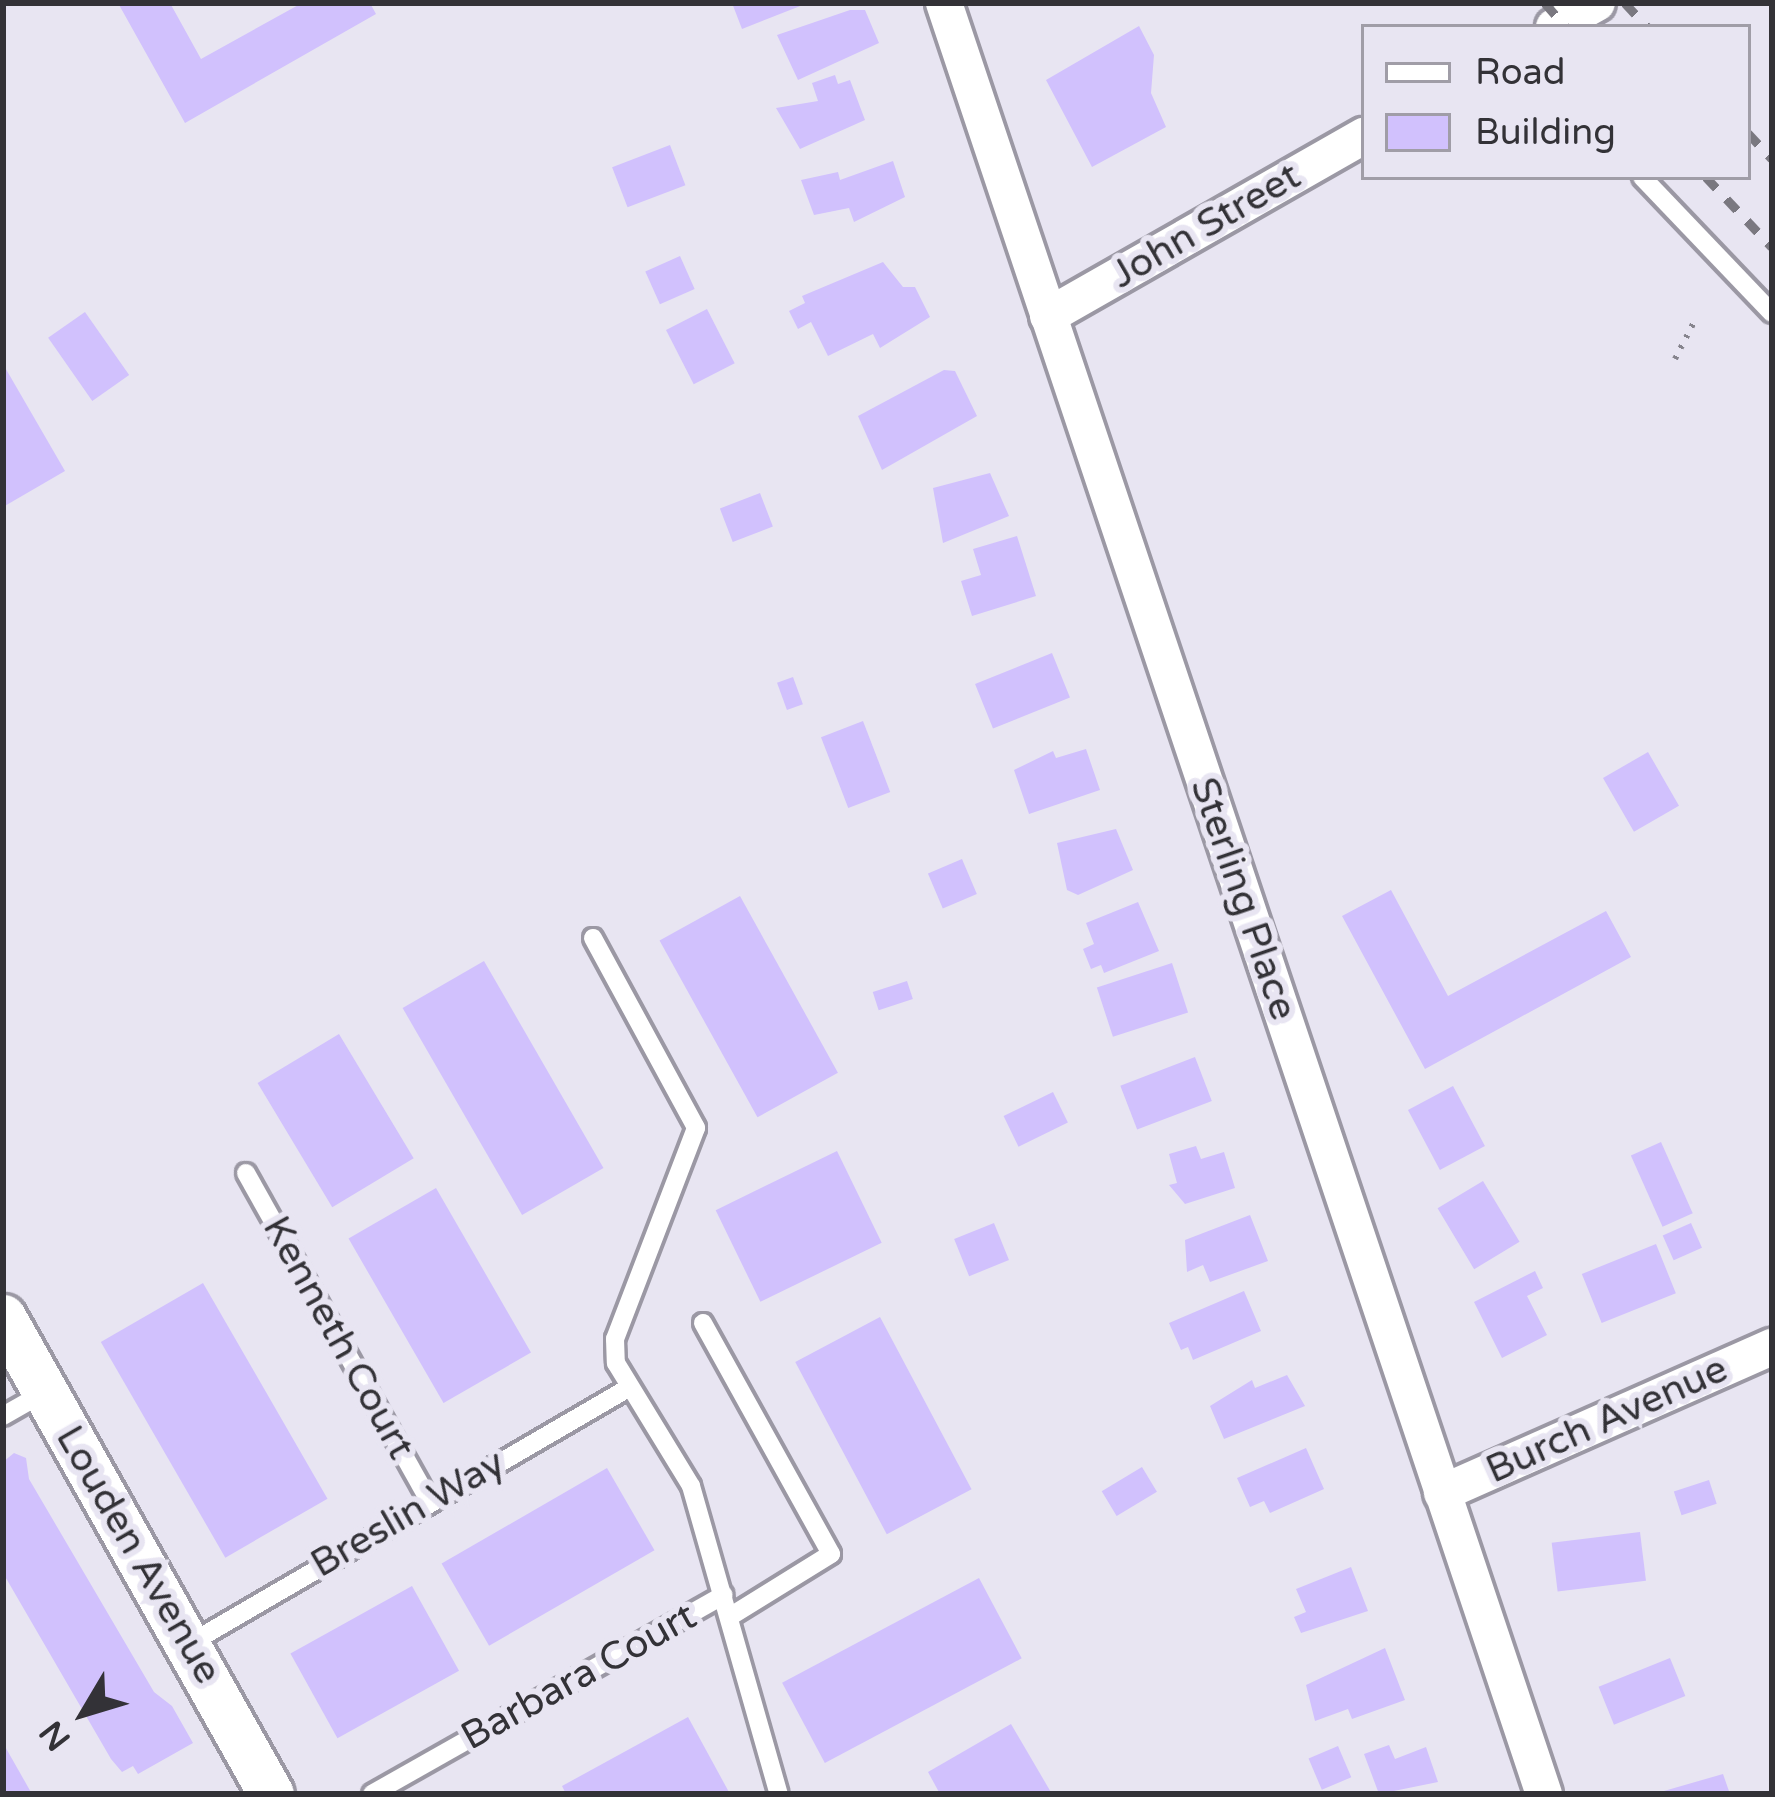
<!DOCTYPE html>
<style>
body{margin:0}
#map{position:relative;width:1775px;height:1797px;overflow:hidden;background:#e8e5f2;font-family:"Varela Round",sans-serif}
div>[style]{position:absolute}
.building>*{inset:0;background:#d1c1fd;transform-origin:0 0}
.path>*{height:6px;margin-top:-3px;transform-origin:0;background:repeating-linear-gradient(90deg,#86848d 0 3px,transparent 0 12px)}
.roads{filter:drop-shadow(3px 0 #9b98a4) drop-shadow(-3px 0 #9b98a4) drop-shadow(0 3px #9b98a4) drop-shadow(0 -3px #9b98a4)}
.service>*{height:18px;margin:-9px;padding:0 9px;transform-origin:9px;border-radius:9px;background:#fff}
.minor>*{height:36px;margin:-18px;padding:0 18px;transform-origin:18px;border-radius:18px;background:#fff}
.tertiary>*{height:45px;margin:-22.5px;padding:0 22.5px;transform-origin:22.5px;border-radius:22.5px;background:#fff}
.rail>*{height:9px;margin-top:-4.5px;transform-origin:0;background:repeating-linear-gradient(90deg,#7a7880 0 15px,transparent 0 30px)}
span{translate:-50% -50%;white-space:nowrap;text-align:center;line-height:1.15;-webkit-text-stroke:12px #e8e5f2;paint-order:stroke}
.street-label{font-size:39px;color:#333237}
.frame{position:absolute;inset:0;border:6px solid #333237;pointer-events:none}
.legend{position:absolute;left:1361px;top:24px;width:390px;height:156px;box-sizing:border-box;background:#e8e5f2;border:3px solid #a09da7;margin:0;padding:15px 21px;list-style:none;font-size:36px;color:#333237}
.legend li{display:flex;align-items:center;gap:24px;height:60px}
.legend b{width:60px;border:3px solid #a09da7}
.north{position:absolute;left:24px;top:1653px;width:120px;height:120px;-webkit-text-stroke:9px #e8e5f2;paint-order:stroke;rotate:232deg;font-size:33px;font-weight:700;line-height:48px;text-align:center;color:#333237}
.north::after{content:'';display:block;margin:auto;width:42px;height:54px;background:#333237;clip-path:polygon(50% 0,100% 100%,50% 72%,0 100%)}
</style>
<div id="map">
<div class="building">
<div style="clip-path:polygon(118px 3px,170px 3px,201px 59px,302px 3px,370px 3px,376px 14px,185px 123px)"></div>
<div style="clip-path:polygon(732px 3px,808px 3px,742px 29px)"></div>
<div style="clip-path:polygon(850px 10px,865px 10px,879px 43px,798px 80px,777px 35px)"></div>
<div style="clip-path:polygon(1139px 26px,1154px 55px,1151px 93px,1166px 127px,1092px 167px,1046px 80px)"></div>
<div style="clip-path:polygon(835px 75px,838px 84px,850px 80px,865px 120px,800px 149px,776px 108px,818px 101px,812px 83px)"></div>
<div style="left:670px;top:145px;width:43px;height:62px;rotate:69deg"></div>
<div style="clip-path:polygon(893px 161px,905px 197px,854px 222px,849px 208px,814px 215px,801px 180px,838px 172px,840px 180px)"></div>
<div style="left:680px;top:256px;width:36px;height:38px;rotate:66deg"></div>
<div style="clip-path:polygon(883px 262px,903px 287px,915px 287px,930px 317px,880px 348px,873px 334px,828px 356px,811px 322px,798px 329px,789px 311px,805px 303px,802px 296px)"></div>
<div style="left:707px;top:309px;width:61px;height:46px;rotate:63deg"></div>
<div style="left:85px;top:312px;width:77px;height:45px;rotate:55deg"></div>
<div style="clip-path:polygon(3px 364px,65px 471px,3px 507px)"></div>
<div style="clip-path:polygon(944px 370px,955px 371px,977px 416px,882px 470px,858px 416px)"></div>
<div style="clip-path:polygon(990px 473px,1009px 516px,943px 543px,933px 488px)"></div>
<div style="left:760px;top:493px;width:36px;height:43px;rotate:69deg"></div>
<div style="clip-path:polygon(1017px 536px,1036px 596px,972px 616px,961px 581px,981px 575px,973px 549px)"></div>
<div style="left:1052px;top:653px;width:48px;height:83px;rotate:68deg"></div>
<div style="left:793px;top:677px;width:29px;height:17px;rotate:70deg"></div>
<div style="left:863px;top:721px;width:76px;height:45px;rotate:69deg"></div>
<div style="clip-path:polygon(1086px 749px,1100px 790px,1029px 814px,1014px 770px,1053px 751px,1056px 758px)"></div>
<div style="left:1648px;top:752px;width:62px;height:52px;rotate:60deg"></div>
<div style="clip-path:polygon(1116px 829px,1133px 870px,1078px 895px,1067px 890px,1057px 843px)"></div>
<div style="left:962px;top:859px;width:38px;height:37px;rotate:67deg"></div>
<div style="clip-path:polygon(1391px 890px,1448px 996px,1606px 911px,1631px 957px,1425px 1069px,1342px 916px)"></div>
<div style="left:740px;top:896px;width:202px;height:92px;rotate:61deg"></div>
<div style="clip-path:polygon(1138px 902px,1159px 951px,1104px 973px,1101px 965px,1091px 969px,1083px 949px,1094px 944px,1086px 923px)"></div>
<div style="left:484px;top:961px;width:239px;height:94px;rotate:60deg"></div>
<div style="left:1172px;top:963px;width:52px;height:79px;rotate:72deg"></div>
<div style="left:907px;top:981px;width:19px;height:36px;rotate:72deg"></div>
<div style="left:339px;top:1034px;width:145px;height:95px;rotate:59deg"></div>
<div style="left:1195px;top:1057px;width:47px;height:80px;rotate:69deg"></div>
<div style="left:1453px;top:1086px;width:68px;height:51px;rotate:62deg"></div>
<div style="left:1053px;top:1092px;width:34px;height:55px;rotate:64deg"></div>
<div style="left:1661px;top:1142px;width:78px;height:33px;rotate:66deg"></div>
<div style="clip-path:polygon(1196px 1146px,1201px 1159px,1224px 1152px,1235px 1188px,1185px 1204px,1169px 1185px,1177px 1183px,1169px 1154px)"></div>
<div style="left:837px;top:1151px;width:102px;height:135px;rotate:64deg"></div>
<div style="left:1483px;top:1181px;width:71px;height:53px;rotate:59deg"></div>
<div style="left:436px;top:1188px;width:190px;height:101px;rotate:60deg"></div>
<div style="clip-path:polygon(1250px 1215px,1268px 1261px,1210px 1282px,1203px 1265px,1187px 1272px,1185px 1240px)"></div>
<div style="left:994px;top:1223px;width:40px;height:43px;rotate:68deg"></div>
<div style="left:1691px;top:1223px;width:27px;height:31px;rotate:66deg"></div>
<div style="left:1656px;top:1244px;width:53px;height:80px;rotate:68deg"></div>
<div style="clip-path:polygon(1535px 1271px,1543px 1288px,1527px 1296px,1547px 1335px,1502px 1358px,1474px 1302px)"></div>
<div style="left:203px;top:1283px;width:249px;height:118px;rotate:60deg"></div>
<div style="clip-path:polygon(1244px 1291px,1261px 1331px,1193px 1360px,1188px 1347px,1181px 1350px,1169px 1323px)"></div>
<div style="left:880px;top:1317px;width:195px;height:96px;rotate:62deg"></div>
<div style="clip-path:polygon(1287px 1375px,1305px 1406px,1224px 1439px,1210px 1406px,1252px 1380px,1255px 1388px)"></div>
<div style="clip-path:polygon(1306px 1448px,1324px 1489px,1270px 1513px,1264px 1501px,1250px 1507px,1237px 1478px)"></div>
<div style="clip-path:polygon(14px 1453px,26px 1458px,29px 1479px,154px 1692px,172px 1706px,193px 1743px,138px 1774px,133px 1766px,122px 1772px,111px 1759px,3px 1573px,3px 1462px)"></div>
<div style="left:1142px;top:1467px;width:29px;height:47px;rotate:59deg"></div>
<div style="left:607px;top:1468px;width:95px;height:191px;rotate:60deg"></div>
<div style="left:1709px;top:1480px;width:25px;height:37px;rotate:72deg"></div>
<div style="left:1640px;top:1532px;width:49px;height:89px;rotate:83deg"></div>
<div style="clip-path:polygon(1351px 1567px,1368px 1611px,1301px 1633px,1294px 1617px,1306px 1612px,1296px 1589px)"></div>
<div style="left:979px;top:1578px;width:91px;height:223px;rotate:62deg"></div>
<div style="left:412px;top:1586px;width:97px;height:139px;rotate:61deg"></div>
<div style="clip-path:polygon(1385px 1648px,1405px 1700px,1352px 1719px,1348px 1709px,1315px 1721px,1306px 1685px)"></div>
<div style="left:1670px;top:1658px;width:41px;height:77px;rotate:68deg"></div>
<div style="clip-path:polygon(688px 1717px,730px 1794px,566px 1794px,562px 1786px)"></div>
<div style="clip-path:polygon(1011px 1724px,1052px 1794px,940px 1794px,928px 1772px)"></div>
<div style="clip-path:polygon(3px 1743px,32px 1794px,3px 1794px)"></div>
<div style="clip-path:polygon(1389px 1745px,1395px 1759px,1426px 1747px,1438px 1782px,1379px 1794px,1364px 1754px)"></div>
<div style="left:1338px;top:1746px;width:34px;height:32px;rotate:67deg"></div>
<div style="clip-path:polygon(1723px 1774px,1730px 1794px,1657px 1794px,1657px 1793px)"></div>
</div>
<div class="path">
<div style="left:1675px;top:359px;width:42px;rotate:-62.8deg"></div>
</div>
<div class="roads">
<div class="service">
<div style="left:1642px;top:177px;width:188px;rotate:46.3deg"></div>
<div style="left:593px;top:938px;width:216px;rotate:61.5deg"></div>
<div style="left:696px;top:1128px;width:226px;rotate:111deg"></div>
<div style="left:615px;top:1339px;width:24px;rotate:88deg"></div>
<div style="left:616px;top:1363px;width:144px;rotate:58.6deg"></div>
<div style="left:691px;top:1486px;width:320px;rotate:74.1deg"></div>
<div style="left:246px;top:1173px;width:377px;rotate:60.8deg"></div>
<div style="left:703px;top:1323px;width:264px;rotate:61deg"></div>
<div style="left:831px;top:1554px;width:118px;rotate:148.2deg"></div>
<div style="left:3px;top:1416px;width:48px;rotate:-29.7deg"></div>
<div style="left:189px;top:1644px;width:510px;rotate:-30.23deg"></div>
<div style="left:372px;top:1794px;width:404px;rotate:-29.5deg"></div>
</div>
<div class="minor">
<div style="left:944px;top:3px;width:1889px;rotate:71.48deg"></div>
<div style="left:1554px;top:27px;width:49px;rotate:-29.2deg"></div>
<div style="left:1048px;top:316px;width:364px;rotate:-29.7deg"></div>
<div style="left:1442px;top:1493px;width:361px;rotate:-23.9deg"></div>
</div>
<div class="tertiary">
<div style="left:3px;top:1317px;width:547px;rotate:60.67deg"></div>
</div>
</div>
<div class="rail">
<div style="left:1545px;top:3px;width:32px;rotate:49deg"></div>
<div style="left:1625px;top:3px;width:33px;rotate:47deg"></div>
<div style="left:1748px;top:133px;width:35px;rotate:47deg"></div>
<div style="left:1706px;top:177px;width:96px;rotate:46.7deg"></div>
</div>
<div class="street-label">
<span style="left:1206px;top:226px;rotate:-30deg">John Street</span>
<span style="left:1243px;top:899px;rotate:71deg">Sterling Place</span>
<span style="left:338px;top:1338px;rotate:61deg">Kenneth Court</span>
<span style="left:1607px;top:1420px;rotate:-24deg">Burch Avenue</span>
<span style="left:408px;top:1514px;rotate:-30deg">Breslin Way</span>
<span style="left:138px;top:1555px;rotate:60deg">Louden Avenue</span>
<span style="left:579px;top:1677px;rotate:-29deg">Barbara Court</span>
</div>
<div class="frame"></div>
<ul class="legend">
<li><b style="height:15px;background:#fff"></b>Road</li>
<li><b style="height:33px;background:#d1c1fd"></b>Building</li>
</ul>
<div class="north">N</div>
</div>
